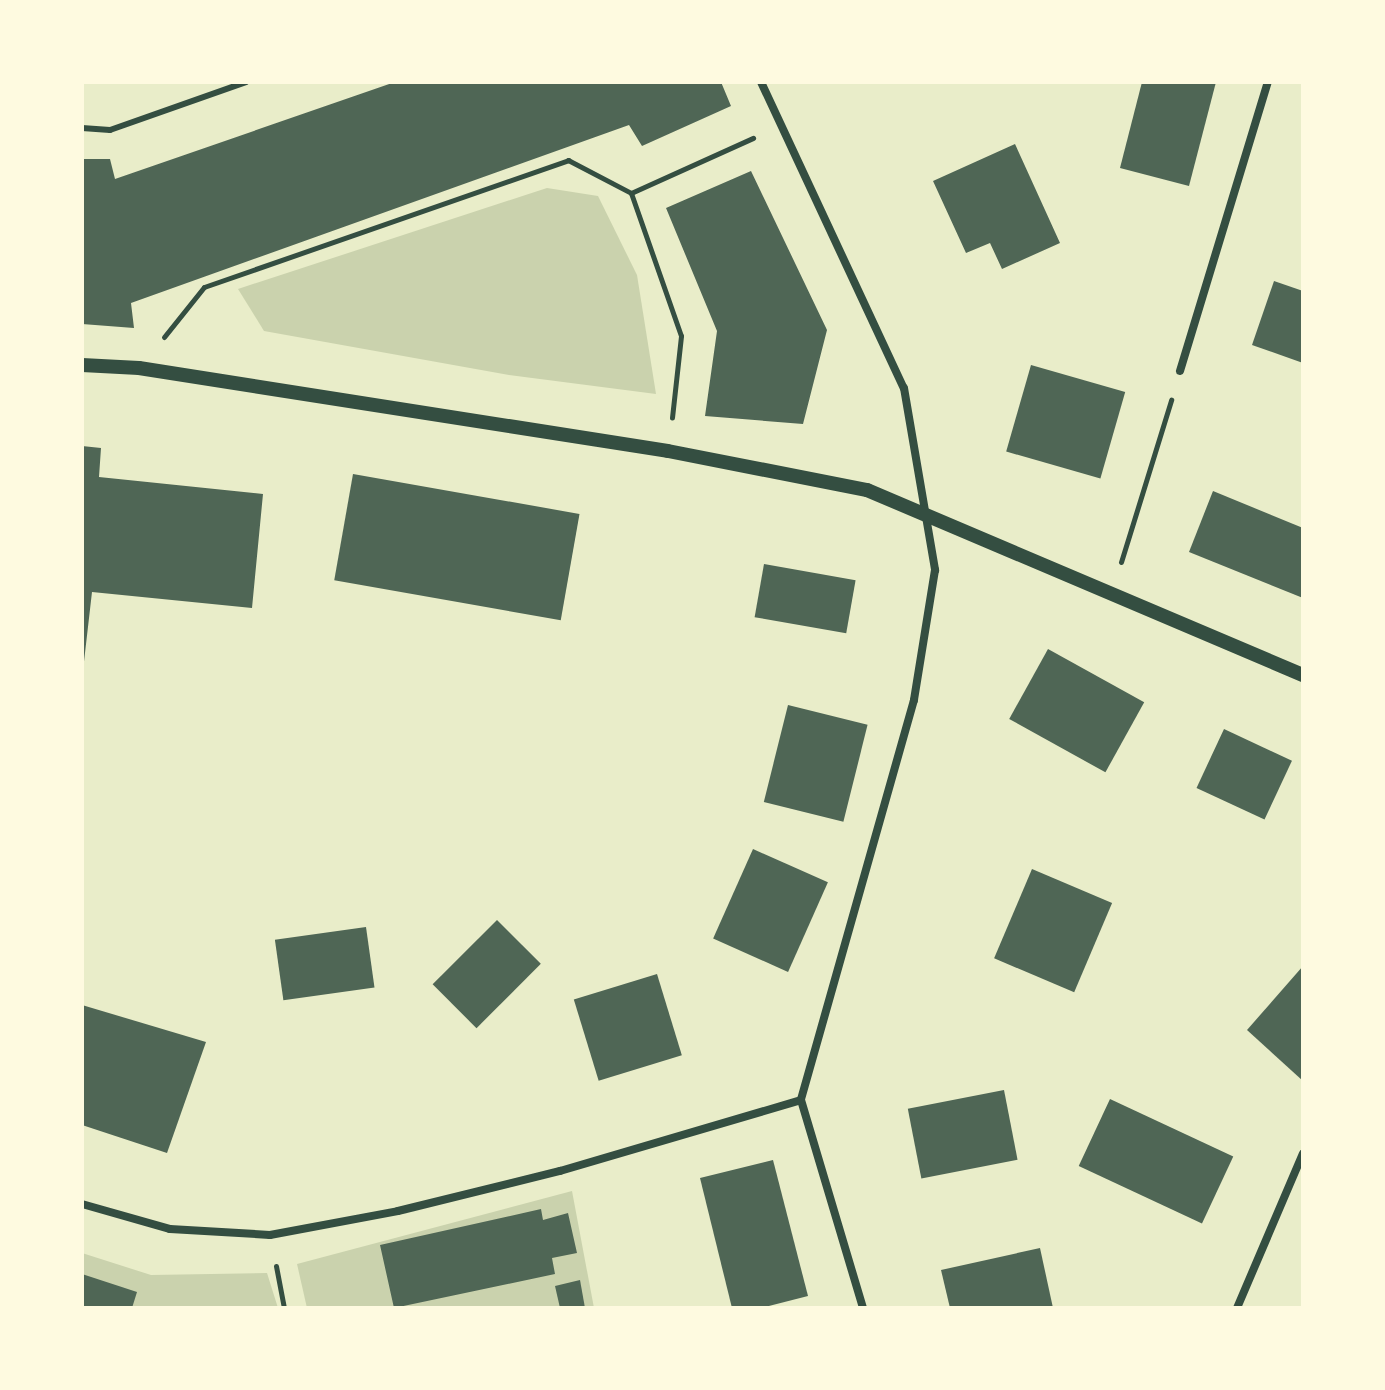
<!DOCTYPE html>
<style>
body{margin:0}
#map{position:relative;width:1385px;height:1390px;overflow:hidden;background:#e9edc9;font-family:"DM Sans",sans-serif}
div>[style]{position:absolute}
.green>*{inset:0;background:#cad2ad}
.building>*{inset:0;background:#4f6655;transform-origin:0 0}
.path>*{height:5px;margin:-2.5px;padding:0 2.5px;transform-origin:2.5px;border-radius:2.5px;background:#344e41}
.service>*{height:6px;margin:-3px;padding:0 3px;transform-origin:3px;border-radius:3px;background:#344e41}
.minor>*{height:8px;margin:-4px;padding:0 4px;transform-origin:4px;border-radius:4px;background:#344e41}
.tertiary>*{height:14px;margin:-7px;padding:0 7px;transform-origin:7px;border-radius:7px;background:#344e41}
span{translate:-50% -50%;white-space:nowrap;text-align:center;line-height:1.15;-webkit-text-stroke:6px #fefae0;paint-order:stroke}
.frame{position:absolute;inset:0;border:84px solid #fefae0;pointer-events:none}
</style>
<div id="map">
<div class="green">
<div style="clip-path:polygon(547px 188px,598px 196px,637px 275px,656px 394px,509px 375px,264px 331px,238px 289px)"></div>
<div style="clip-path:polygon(572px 1191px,594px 1308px,307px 1308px,297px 1264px)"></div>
<div style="clip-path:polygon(82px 1253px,151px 1275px,267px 1273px,278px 1308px,82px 1308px)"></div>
</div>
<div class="building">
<div style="clip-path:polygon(395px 82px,721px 82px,731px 106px,642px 146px,629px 125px,131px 303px,134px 328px,82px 324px,82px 159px,110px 159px,115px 179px)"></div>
<div style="clip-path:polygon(1142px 82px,1216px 82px,1189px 186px,1120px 168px)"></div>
<div style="clip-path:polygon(1015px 144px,1060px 243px,1002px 269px,990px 243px,966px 253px,933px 181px)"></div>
<div style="clip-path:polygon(751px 171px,827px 330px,803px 424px,705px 416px,717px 331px,666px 208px)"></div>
<div style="clip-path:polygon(1274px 281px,1303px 291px,1303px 363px,1252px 345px)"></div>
<div style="left:1031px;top:365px;width:98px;height:90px;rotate:16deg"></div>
<div style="clip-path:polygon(82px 446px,101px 448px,99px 477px,263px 494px,252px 608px,92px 592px,82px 679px)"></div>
<div style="left:353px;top:474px;width:230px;height:108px;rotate:10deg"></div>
<div style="clip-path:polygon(1213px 491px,1303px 528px,1303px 598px,1189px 552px)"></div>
<div style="left:764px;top:564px;width:93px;height:54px;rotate:10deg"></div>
<div style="left:1048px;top:649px;width:110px;height:80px;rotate:29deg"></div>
<div style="left:788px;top:705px;width:82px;height:100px;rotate:14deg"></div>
<div style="left:1224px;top:729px;width:75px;height:65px;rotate:25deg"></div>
<div style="left:753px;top:849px;width:82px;height:98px;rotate:24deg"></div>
<div style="left:1032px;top:869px;width:87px;height:97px;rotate:23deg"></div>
<div style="left:497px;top:920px;width:62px;height:91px;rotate:45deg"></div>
<div style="left:366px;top:927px;width:61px;height:92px;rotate:82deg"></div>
<div style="clip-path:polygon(1303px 966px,1303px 1081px,1247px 1030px)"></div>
<div style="left:657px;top:974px;width:85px;height:87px;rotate:73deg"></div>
<div style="clip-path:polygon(82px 1005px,206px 1042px,167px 1153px,82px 1125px)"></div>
<div style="left:1004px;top:1090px;width:71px;height:98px;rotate:79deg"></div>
<div style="left:1110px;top:1099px;width:136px;height:74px;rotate:25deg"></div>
<div style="clip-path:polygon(773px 1160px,808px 1296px,761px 1308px,732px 1308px,700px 1178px)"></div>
<div style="clip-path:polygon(541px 1209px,543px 1220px,568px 1213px,577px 1253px,552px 1258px,555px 1274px,394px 1308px,380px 1245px)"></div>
<div style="clip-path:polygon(1040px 1248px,1053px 1308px,950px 1308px,941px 1270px)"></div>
<div style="clip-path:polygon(82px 1274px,137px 1292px,132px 1308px,82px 1308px)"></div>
<div style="clip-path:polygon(580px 1280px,585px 1308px,560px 1308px,555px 1286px)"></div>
</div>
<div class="path">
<div style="left:631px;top:193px;width:134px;rotate:-24.3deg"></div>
<div style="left:164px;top:337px;width:64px;rotate:-51.3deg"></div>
<div style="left:204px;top:287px;width:386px;rotate:-19.2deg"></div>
<div style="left:568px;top:160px;width:71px;rotate:27.6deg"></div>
<div style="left:631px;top:193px;width:151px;rotate:70.7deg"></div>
<div style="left:681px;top:336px;width:82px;rotate:96.3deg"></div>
<div style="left:1121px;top:562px;width:170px;rotate:-72.8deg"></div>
<div style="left:276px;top:1266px;width:43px;rotate:79.2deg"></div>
</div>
<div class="service">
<div style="left:82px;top:128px;width:28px;rotate:4deg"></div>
<div style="left:110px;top:130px;width:144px;rotate:-19.4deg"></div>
</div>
<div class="minor">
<div style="left:761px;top:82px;width:338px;rotate:65deg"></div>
<div style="left:904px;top:388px;width:185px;rotate:80.3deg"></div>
<div style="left:935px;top:570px;width:132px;rotate:99.2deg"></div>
<div style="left:914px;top:700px;width:416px;rotate:105.8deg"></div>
<div style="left:801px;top:1100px;width:217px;rotate:73.4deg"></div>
<div style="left:1180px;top:371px;width:302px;rotate:-73.1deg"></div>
<div style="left:82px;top:1204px;width:91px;rotate:15.9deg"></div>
<div style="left:170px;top:1229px;width:100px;rotate:3.4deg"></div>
<div style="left:270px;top:1235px;width:130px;rotate:-10.6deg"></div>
<div style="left:398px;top:1211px;width:167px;rotate:-13.9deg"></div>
<div style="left:560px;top:1171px;width:251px;rotate:-16.4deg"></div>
<div style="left:1237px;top:1308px;width:168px;rotate:-66.9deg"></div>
</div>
<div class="tertiary">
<div style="left:82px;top:365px;width:57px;rotate:3deg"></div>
<div style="left:139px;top:368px;width:535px;rotate:8.92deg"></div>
<div style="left:668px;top:451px;width:203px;rotate:11.1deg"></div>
<div style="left:867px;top:490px;width:474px;rotate:23deg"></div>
</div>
<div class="frame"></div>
</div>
